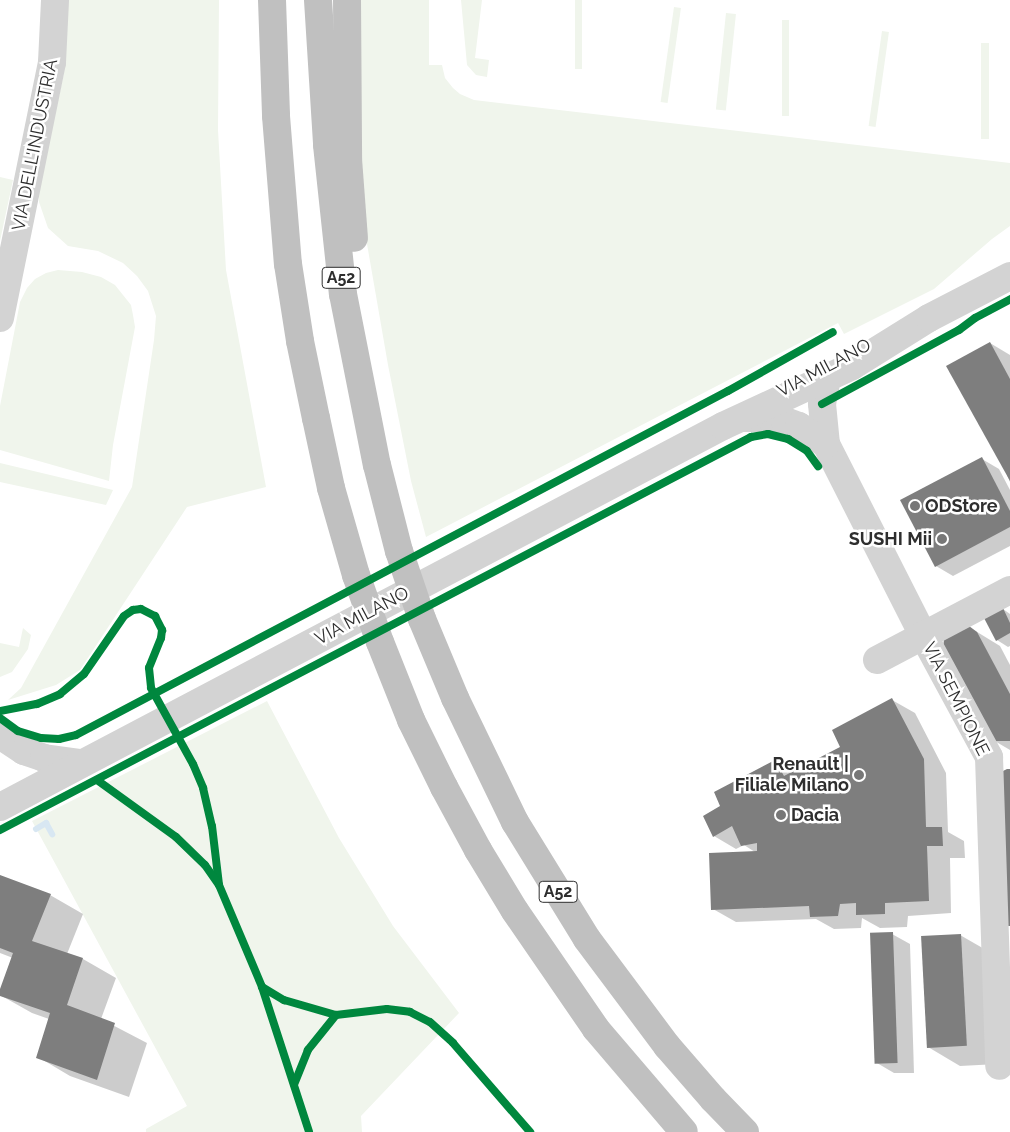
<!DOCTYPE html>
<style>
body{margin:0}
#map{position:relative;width:1010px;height:1132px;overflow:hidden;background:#fff;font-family:Raleway,sans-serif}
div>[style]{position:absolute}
.green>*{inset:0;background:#f0f5ec;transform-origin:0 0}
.shadow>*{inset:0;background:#0003}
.stream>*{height:6px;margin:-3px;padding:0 3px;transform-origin:3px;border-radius:3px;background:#d8e7f2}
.building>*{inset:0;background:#7e7e7e;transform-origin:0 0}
.minor>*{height:28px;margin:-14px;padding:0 14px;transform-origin:14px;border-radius:14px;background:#d3d3d3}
.highway>*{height:28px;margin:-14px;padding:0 14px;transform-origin:14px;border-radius:14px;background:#c0c0c0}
.highway-bridge>*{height:28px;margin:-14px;padding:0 14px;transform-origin:14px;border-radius:14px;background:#c0c0c0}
.cycleway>*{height:8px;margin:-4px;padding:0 4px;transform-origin:4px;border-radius:4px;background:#00873e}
.dots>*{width:14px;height:14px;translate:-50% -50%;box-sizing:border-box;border:2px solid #fff;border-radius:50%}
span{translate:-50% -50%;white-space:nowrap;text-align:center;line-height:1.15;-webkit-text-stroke:5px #fff;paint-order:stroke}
.shield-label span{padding:1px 4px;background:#fff;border:1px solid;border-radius:4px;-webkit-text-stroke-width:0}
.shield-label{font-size:16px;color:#2e2e2e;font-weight:700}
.street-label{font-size:18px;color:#2e2e2e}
.poi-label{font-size:18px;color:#2e2e2e;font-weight:700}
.left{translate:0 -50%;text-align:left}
.right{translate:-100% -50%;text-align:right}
</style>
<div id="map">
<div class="green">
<div style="clip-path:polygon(68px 0,219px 0,218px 130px,226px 270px,266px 487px,187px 507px,80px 670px,56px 685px,8px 700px,21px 688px,132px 487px,154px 340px,156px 316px,148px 291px,137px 276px,123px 263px,98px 251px,68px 246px,48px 228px,39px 202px,39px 188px,64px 73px)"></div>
<div style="clip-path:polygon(361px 0,429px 0,429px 65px,442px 65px,445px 78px,453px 88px,460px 94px,474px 100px,1010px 163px,1010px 226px,992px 239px,934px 289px,844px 334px,838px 323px,426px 537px,411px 481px,388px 365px,367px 244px,362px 194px,359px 79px)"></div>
<div style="clip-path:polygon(461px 0,482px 0,475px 58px,489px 60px,487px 77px,476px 75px,467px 65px)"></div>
<div style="left:575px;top:0;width:7px;height:69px"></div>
<div style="left:674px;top:7px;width:7px;height:96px;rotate:8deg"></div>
<div style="left:726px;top:13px;width:10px;height:97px;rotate:6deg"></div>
<div style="left:782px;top:20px;width:7px;height:96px"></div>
<div style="left:882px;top:31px;width:7px;height:96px;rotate:8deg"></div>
<div style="left:981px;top:43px;width:8px;height:96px"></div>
<div style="clip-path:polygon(0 177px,13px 180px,0 241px)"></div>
<div style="clip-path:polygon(58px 270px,82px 272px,101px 277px,115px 285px,131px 305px,133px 315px,135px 327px,113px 445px,109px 481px,0 450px,0 406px,20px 302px,27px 288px,35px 279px,46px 273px)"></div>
<div style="clip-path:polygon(0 463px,113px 490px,106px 505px,0 482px)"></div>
<div style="clip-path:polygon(23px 628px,31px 635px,28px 649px,12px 672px,0 677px,0 643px,19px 647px)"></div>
<div style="clip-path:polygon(267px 701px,339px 838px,393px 926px,459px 1013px,361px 1116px,362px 1132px,146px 1132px,146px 1129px,187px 1106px,32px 821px)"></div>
</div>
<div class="shadow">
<div style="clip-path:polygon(990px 343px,1010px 355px,1010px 482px,1005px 470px)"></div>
<div style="clip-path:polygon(982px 459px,999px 469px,1010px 490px,1010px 546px,953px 576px,936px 566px)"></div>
<div style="clip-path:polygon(1003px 609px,1010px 614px,1010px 646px,1008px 647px,997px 640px)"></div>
<div style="clip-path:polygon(969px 627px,1000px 646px,1010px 665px,1010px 750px,993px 740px)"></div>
<div style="clip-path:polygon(892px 700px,915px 713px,946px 773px,948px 832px,964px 841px,965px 858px,950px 858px,951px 913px,908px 916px,907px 927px,880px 928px,862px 918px,861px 928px,834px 929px,816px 919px,736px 922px,713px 909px,755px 852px,744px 845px,736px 849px,714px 836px,721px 807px,775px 761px,794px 772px,841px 747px)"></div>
<div style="clip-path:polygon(0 876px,50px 895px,83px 914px,67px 954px,83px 959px,116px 978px,101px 1019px,147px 1043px,129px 1097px,70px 1076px,38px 1057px,49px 1019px,32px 1013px,0 995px,13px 958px,0 953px)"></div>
<div style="clip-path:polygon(892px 934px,910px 944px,914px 1073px,894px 1073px,877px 1063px)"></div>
<div style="clip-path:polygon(960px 935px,993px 954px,998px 1064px,960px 1066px,928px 1047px)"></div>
</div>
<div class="stream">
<div style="left:36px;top:829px;width:12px;rotate:-31deg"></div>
<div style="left:46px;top:823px;width:13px;rotate:61deg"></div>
</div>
<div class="building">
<div style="clip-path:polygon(990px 342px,1010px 379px,1010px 481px,946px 366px)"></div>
<div style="clip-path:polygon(982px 457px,1010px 511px,1010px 527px,935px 567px,900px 500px)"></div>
<div style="clip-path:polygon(1003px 608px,1010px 623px,1010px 633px,996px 641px,984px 618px)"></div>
<div style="clip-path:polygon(969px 626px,977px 632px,1010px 694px,1010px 741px,992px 741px,943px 648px,944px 639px)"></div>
<div style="clip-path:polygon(892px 698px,924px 759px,926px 827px,942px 827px,943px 846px,927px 846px,929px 901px,885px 903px,885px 914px,856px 915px,856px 903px,840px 904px,838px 916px,810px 917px,809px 906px,711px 910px,709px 853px,757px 851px,757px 843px,741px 846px,732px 826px,713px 837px,703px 816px,720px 806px,714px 792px,775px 760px,784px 776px,840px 747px,832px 730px)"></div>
<div style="clip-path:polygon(1007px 769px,1010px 769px,1010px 926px,1005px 926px,1001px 772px)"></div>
<div style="clip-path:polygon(0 875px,51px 894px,32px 941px,83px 958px,67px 1005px,115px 1023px,97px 1080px,36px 1058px,50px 1013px,0 996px,0 989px,13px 953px,0 948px)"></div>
<div style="left:893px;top:932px;width:131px;height:23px;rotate:88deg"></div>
<div style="left:961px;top:934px;width:112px;height:40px;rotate:87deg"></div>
</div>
<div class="minor">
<div style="left:0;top:318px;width:261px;rotate:-78.5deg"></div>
<div style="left:52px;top:62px;width:62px;rotate:-87.2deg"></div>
<div style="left:827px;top:378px;width:26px;rotate:101deg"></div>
<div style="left:822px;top:404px;width:40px;rotate:84.3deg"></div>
<div style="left:826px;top:444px;width:214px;rotate:63.1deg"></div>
<div style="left:923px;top:635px;width:139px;rotate:61.6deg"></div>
<div style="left:989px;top:757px;width:309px;rotate:88.1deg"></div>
<div style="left:744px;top:418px;width:26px"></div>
<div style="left:770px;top:418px;width:15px;rotate:11deg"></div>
<div style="left:785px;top:421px;width:15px;rotate:20deg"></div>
<div style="left:799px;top:426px;width:32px;rotate:34deg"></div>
<div style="left:877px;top:660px;width:150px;rotate:-27.8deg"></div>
<div style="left:0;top:735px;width:29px;rotate:34deg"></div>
<div style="left:24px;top:751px;width:21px;rotate:19deg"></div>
<div style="left:44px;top:758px;width:37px;rotate:8deg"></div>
<div style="left:0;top:807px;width:817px;rotate:-27.79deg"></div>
<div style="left:723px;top:426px;width:142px;rotate:-24.9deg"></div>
<div style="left:852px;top:366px;width:91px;rotate:-31.9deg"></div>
<div style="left:929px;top:318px;width:91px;rotate:-27.4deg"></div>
</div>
<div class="highway">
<div style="left:272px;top:0;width:116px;rotate:88deg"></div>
<div style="left:276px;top:116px;width:148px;rotate:85.4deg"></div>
<div style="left:288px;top:264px;width:78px;rotate:81.1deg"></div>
<div style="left:300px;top:341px;width:79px;rotate:78.3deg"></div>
<div style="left:316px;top:418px;width:72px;rotate:77.9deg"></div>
<div style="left:331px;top:488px;width:91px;rotate:74deg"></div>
<div style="left:318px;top:0;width:145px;rotate:86.4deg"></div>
<div style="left:327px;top:145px;width:150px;rotate:83.9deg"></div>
<div style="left:343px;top:294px;width:174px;rotate:78.8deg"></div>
<div style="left:377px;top:465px;width:89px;rotate:75.7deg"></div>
<div style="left:347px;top:0;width:159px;rotate:89.6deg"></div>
<div style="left:348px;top:159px;width:79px;rotate:85.7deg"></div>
<div style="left:422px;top:619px;width:86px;rotate:67.3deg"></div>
<div style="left:455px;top:698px;width:138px;rotate:64.2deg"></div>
<div style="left:515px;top:822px;width:137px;rotate:58.4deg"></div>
<div style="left:587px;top:939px;width:134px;rotate:53.2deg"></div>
<div style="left:667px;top:1046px;width:70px;rotate:49deg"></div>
<div style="left:713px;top:1099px;width:46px;rotate:45.9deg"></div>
<div style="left:380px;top:642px;width:84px;rotate:68.3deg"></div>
<div style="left:411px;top:720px;width:75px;rotate:63.8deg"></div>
<div style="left:444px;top:787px;width:72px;rotate:61.6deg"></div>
<div style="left:478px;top:850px;width:71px;rotate:58.8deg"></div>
<div style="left:515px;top:911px;width:143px;rotate:55.5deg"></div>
<div style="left:596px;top:1029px;width:135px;rotate:49.5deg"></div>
</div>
<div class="highway-bridge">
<div style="left:399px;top:551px;width:72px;rotate:71.3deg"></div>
<div style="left:356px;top:575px;width:71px;rotate:70.3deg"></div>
</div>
<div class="cycleway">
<div style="left:822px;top:404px;width:156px;rotate:-28.4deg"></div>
<div style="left:959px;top:330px;width:20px;rotate:-37deg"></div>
<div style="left:975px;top:318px;width:40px;rotate:-28deg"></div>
<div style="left:0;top:711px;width:38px;rotate:-11deg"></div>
<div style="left:37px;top:704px;width:25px;rotate:-23deg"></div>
<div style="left:60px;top:694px;width:31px;rotate:-40deg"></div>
<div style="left:84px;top:674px;width:70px;rotate:-55.4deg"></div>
<div style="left:124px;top:616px;width:11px;rotate:-34deg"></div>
<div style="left:133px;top:610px;width:8px;rotate:-7deg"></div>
<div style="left:141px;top:609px;width:16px;rotate:27deg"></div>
<div style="left:155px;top:616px;width:16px;rotate:63deg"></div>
<div style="left:162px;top:630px;width:8px;rotate:97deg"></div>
<div style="left:161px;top:638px;width:32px;rotate:112deg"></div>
<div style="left:149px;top:668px;width:20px;rotate:84deg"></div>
<div style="left:151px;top:688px;width:87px;rotate:61.1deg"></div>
<div style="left:193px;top:764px;width:26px;rotate:67deg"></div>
<div style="left:203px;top:788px;width:39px;rotate:77deg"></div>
<div style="left:212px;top:826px;width:59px;rotate:83.2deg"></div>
<div style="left:0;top:718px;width:22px;rotate:36deg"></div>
<div style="left:18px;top:731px;width:24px;rotate:17deg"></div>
<div style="left:41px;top:738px;width:18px;rotate:3deg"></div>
<div style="left:59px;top:739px;width:17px;rotate:-13deg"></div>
<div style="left:76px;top:735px;width:737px;rotate:-27.82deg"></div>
<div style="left:728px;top:391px;width:120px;rotate:-29.3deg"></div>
<div style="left:97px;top:780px;width:97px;rotate:35.8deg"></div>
<div style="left:176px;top:837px;width:40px;rotate:44deg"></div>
<div style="left:205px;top:865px;width:24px;rotate:55deg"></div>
<div style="left:219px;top:885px;width:111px;rotate:67.1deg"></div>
<div style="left:262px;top:987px;width:152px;rotate:72deg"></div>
<div style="left:0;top:830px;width:848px;rotate:-27.62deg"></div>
<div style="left:751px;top:437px;width:17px;rotate:-10deg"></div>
<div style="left:768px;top:434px;width:21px;rotate:14deg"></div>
<div style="left:788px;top:439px;width:22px;rotate:32deg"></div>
<div style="left:807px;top:451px;width:19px;rotate:54deg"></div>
<div style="left:262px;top:987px;width:26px;rotate:31deg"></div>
<div style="left:284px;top:1000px;width:54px;rotate:16.1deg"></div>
<div style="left:336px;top:1015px;width:45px;rotate:128.7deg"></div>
<div style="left:308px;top:1050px;width:37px;rotate:112deg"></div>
<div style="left:336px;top:1015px;width:51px;rotate:-6.7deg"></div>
<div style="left:387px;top:1009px;width:23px;rotate:7deg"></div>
<div style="left:410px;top:1012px;width:22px;rotate:27deg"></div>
<div style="left:430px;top:1022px;width:31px;rotate:42deg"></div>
<div style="left:453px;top:1043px;width:118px;rotate:49.1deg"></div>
</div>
<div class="dots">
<div style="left:915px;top:506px;background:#777"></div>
<div style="left:942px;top:539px;background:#777"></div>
<div style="left:859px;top:775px;background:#777"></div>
<div style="left:781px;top:815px;background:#777"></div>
</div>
<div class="shield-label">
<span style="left:341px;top:278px">A52</span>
<span style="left:558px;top:892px">A52</span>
</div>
<div class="street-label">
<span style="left:35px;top:145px;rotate:-79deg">VIA DELL'INDUSTRIA</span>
<span style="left:824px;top:368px;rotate:-28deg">VIA MILANO</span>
<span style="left:362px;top:616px;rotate:-28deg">VIA MILANO</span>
<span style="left:956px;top:699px;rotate:63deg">VIA SEMPIONE</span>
</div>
<div class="poi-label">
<span class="left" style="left:925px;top:506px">ODStore</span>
<span class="right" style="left:932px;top:539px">SUSHI Mii</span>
<span class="right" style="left:849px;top:775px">Renault |<br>Filiale Milano</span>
<span class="left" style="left:791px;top:815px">Dacia</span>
</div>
</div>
